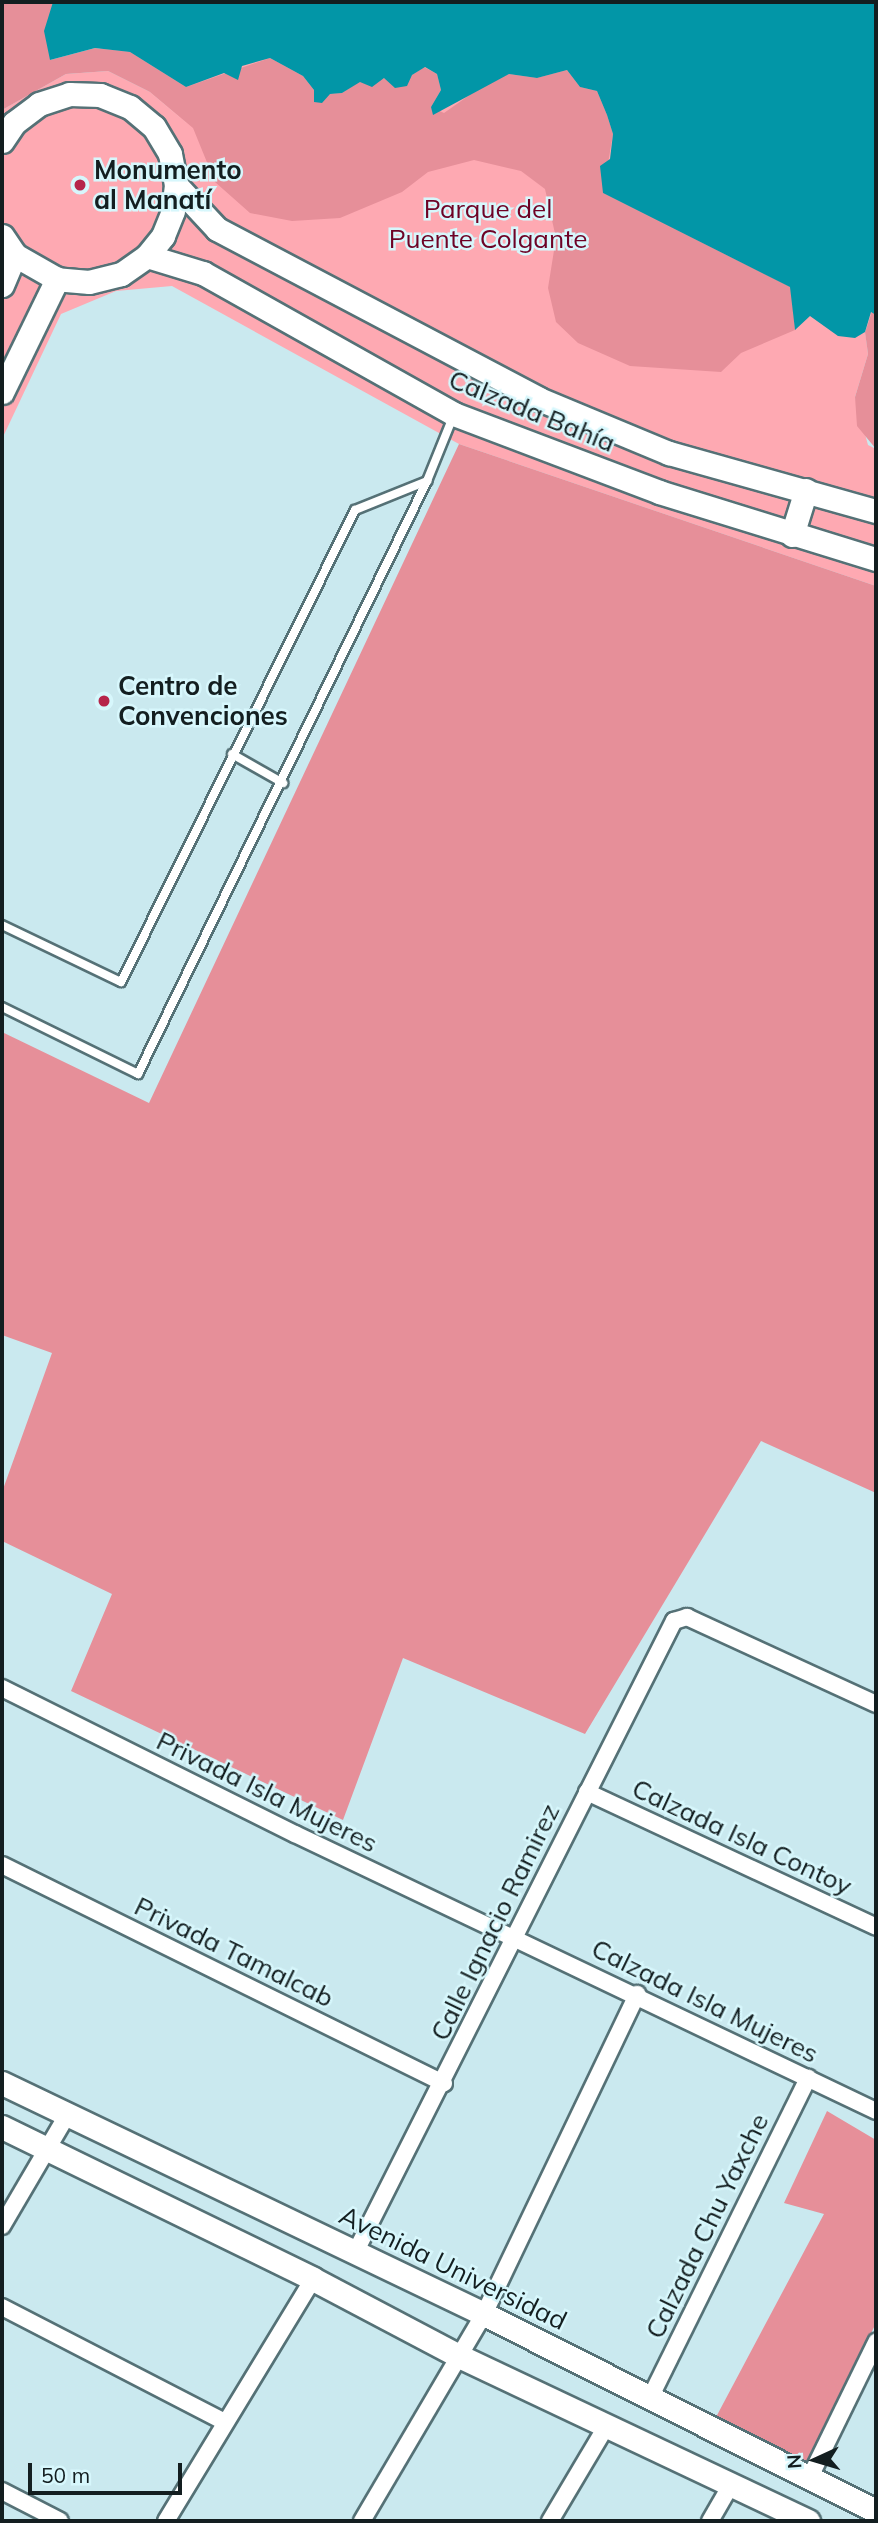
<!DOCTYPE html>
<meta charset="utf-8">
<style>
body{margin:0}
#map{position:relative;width:878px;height:2523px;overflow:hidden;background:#cae9ef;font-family:Mulish,sans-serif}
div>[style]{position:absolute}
.green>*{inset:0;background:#fea9b2}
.forest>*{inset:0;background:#e68f99}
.water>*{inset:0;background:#0296a7}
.roads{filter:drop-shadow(2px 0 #557176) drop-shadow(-2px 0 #557176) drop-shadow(0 2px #557176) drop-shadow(0 -2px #557176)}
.service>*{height:8px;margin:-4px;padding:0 4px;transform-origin:4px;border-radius:4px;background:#fff}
.minor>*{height:16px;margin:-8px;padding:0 8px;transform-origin:8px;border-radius:8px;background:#fff}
.secondary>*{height:23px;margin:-11.5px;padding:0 11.5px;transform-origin:11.5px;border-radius:11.5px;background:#fff}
.dots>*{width:19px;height:19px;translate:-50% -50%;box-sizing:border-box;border:4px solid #d7f7fc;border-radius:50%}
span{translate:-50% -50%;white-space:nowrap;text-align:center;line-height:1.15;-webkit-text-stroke:5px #d7f7fc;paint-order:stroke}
.poi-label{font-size:26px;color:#131e20;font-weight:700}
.left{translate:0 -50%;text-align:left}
.park-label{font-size:26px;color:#6e0225}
.street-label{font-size:26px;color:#131e20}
.frame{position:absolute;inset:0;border:4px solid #131e20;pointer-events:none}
.north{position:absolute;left:780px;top:2425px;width:70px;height:70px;-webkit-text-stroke:5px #d7f7fc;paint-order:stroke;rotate:266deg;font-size:19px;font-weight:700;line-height:28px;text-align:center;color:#131e20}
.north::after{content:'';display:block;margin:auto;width:24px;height:32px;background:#131e20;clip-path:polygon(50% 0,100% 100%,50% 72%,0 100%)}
.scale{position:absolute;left:28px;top:2463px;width:154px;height:32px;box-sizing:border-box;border:4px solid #131e20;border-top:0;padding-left:9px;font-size:21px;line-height:24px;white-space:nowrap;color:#131e20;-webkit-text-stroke:5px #d7f7fc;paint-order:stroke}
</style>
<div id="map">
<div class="green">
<div style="clip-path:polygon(53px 2px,876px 2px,876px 315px,872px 312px,865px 331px,868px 354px,855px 397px,868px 445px,876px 449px,876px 586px,459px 444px,172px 286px,116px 291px,61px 314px,2px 439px,2px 110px,66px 74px,108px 71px,150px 92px,192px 128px,54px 9px)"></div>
</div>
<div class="forest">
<div style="clip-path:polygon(2px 2px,53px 2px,50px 60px,95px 48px,130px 52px,186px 87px,270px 58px,303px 76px,314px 90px,330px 94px,342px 93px,360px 81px,412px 75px,424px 67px,437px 74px,441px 90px,431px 107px,444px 113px,488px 82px,509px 74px,537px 78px,567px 70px,580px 87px,597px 91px,607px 115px,613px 134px,603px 193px,791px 287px,795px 330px,741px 353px,721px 372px,630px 366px,578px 343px,556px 322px,548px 288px,556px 238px,545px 189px,521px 171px,474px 160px,428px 172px,402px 192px,340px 218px,292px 221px,250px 213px,215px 182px,193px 128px,150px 92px,108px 71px,66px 74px,2px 110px)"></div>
<div style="clip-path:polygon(872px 311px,876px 315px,876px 449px,857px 426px,855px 397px,868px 354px,865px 332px)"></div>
<div style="clip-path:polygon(459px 444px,876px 586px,876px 1493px,761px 1441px,585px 1734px,403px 1658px,343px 1820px,71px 1691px,112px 1594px,2px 1541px,2px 1492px,52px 1353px,2px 1335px,2px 1032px,149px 1103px)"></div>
<div style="clip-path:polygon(827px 2111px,876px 2140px,876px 2323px,804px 2471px,715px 2419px,824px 2214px,784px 2203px)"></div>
</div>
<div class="water">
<div style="clip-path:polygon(53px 2px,876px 2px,876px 315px,871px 312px,865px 332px,855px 338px,838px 336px,810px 316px,795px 330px,790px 287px,603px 193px,600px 166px,610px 159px,613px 134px,607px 115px,597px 91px,580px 87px,567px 70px,537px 78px,509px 74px,433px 115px,431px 107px,441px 90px,437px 74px,425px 67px,412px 75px,407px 86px,395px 88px,384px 78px,372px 87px,360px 82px,342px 93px,330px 94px,322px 103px,314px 102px,314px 90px,303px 76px,270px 58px,242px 66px,238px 80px,224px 73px,186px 87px,130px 52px,95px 48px,50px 60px,44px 31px)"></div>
</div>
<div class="roads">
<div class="service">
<div style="left:232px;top:754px;width:59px;rotate:29.6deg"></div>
<div style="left:2px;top:925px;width:132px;rotate:25.6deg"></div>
<div style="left:121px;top:982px;width:527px;rotate:-63.63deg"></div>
<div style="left:355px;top:510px;width:78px;rotate:-21.9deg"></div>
<div style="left:427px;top:481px;width:69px;rotate:-67.9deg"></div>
<div style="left:2px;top:1007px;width:152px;rotate:26.2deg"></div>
<div style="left:138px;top:1074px;width:660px;rotate:-64.02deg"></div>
</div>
<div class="minor">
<div style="left:2px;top:1688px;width:327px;rotate:26.5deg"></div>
<div style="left:295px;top:1834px;width:644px;rotate:25.49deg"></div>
<div style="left:587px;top:1792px;width:319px;rotate:25deg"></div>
<div style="left:2px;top:1865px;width:493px;rotate:26.3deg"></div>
<div style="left:2px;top:2226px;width:129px;rotate:-59.6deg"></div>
<div style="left:356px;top:2251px;width:706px;rotate:-63.22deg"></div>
<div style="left:674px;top:1621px;width:14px;rotate:-17deg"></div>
<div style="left:687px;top:1617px;width:208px;rotate:24.7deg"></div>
<div style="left:2px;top:2307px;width:251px;rotate:27.3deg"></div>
<div style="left:651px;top:2396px;width:355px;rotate:-63.7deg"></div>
<div style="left:809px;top:2479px;width:153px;rotate:-63.9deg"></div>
<div style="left:2px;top:2491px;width:65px;rotate:27.3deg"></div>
<div style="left:166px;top:2521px;width:283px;rotate:-58.7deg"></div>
<div style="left:362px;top:2521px;width:240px;rotate:-59.5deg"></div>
<div style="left:484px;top:2314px;width:355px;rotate:-64.4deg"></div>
<div style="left:550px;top:2521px;width:112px;rotate:-59.3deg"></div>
<div style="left:710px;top:2521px;width:44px;rotate:-59.9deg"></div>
</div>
<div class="secondary">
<div style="left:2px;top:141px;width:22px;rotate:-56deg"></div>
<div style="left:14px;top:123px;width:31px;rotate:-37deg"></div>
<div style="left:39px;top:104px;width:32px;rotate:-18deg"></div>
<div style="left:69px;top:94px;width:31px;rotate:2deg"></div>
<div style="left:100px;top:95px;width:32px;rotate:22deg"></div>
<div style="left:130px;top:107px;width:31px;rotate:40deg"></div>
<div style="left:154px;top:127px;width:31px;rotate:59deg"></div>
<div style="left:170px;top:154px;width:32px;rotate:79deg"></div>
<div style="left:176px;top:185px;width:26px;rotate:97deg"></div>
<div style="left:173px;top:211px;width:27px;rotate:112deg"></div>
<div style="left:163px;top:236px;width:26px;rotate:129deg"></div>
<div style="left:147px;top:256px;width:32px;rotate:145deg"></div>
<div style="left:121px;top:274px;width:33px;rotate:166deg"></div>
<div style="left:89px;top:282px;width:32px;rotate:-175deg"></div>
<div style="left:57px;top:279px;width:48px;rotate:-150.3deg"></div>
<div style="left:15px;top:255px;width:23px;rotate:-124deg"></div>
<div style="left:176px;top:185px;width:60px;rotate:47deg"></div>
<div style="left:217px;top:229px;width:364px;rotate:27.8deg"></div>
<div style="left:539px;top:399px;width:141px;rotate:22.6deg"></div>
<div style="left:669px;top:453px;width:215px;rotate:15.7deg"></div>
<div style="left:147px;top:256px;width:59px;rotate:16.9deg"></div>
<div style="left:203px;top:273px;width:288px;rotate:29.3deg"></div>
<div style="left:454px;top:414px;width:219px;rotate:20.8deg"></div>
<div style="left:659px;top:492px;width:227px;rotate:17.2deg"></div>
<div style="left:2px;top:285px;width:33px;rotate:-67deg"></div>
<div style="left:2px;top:392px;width:126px;rotate:-64deg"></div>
<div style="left:792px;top:535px;width:47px;rotate:-72.7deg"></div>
<div style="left:2px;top:2083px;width:534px;rotate:25.61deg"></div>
<div style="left:484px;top:2314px;width:439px;rotate:26.7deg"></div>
<div style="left:2px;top:2127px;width:346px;rotate:26deg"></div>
<div style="left:313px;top:2279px;width:165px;rotate:27.8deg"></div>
<div style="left:459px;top:2356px;width:386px;rotate:25.3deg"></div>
</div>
</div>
<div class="dots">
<div style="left:80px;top:185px;background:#b6254a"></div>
<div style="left:104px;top:701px;background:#b6254a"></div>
</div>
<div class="poi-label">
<span class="left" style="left:94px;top:185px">Monumento<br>al Manatí</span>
<span class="left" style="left:118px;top:701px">Centro de<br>Convenciones</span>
</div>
<div class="park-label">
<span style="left:488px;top:224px">Parque del<br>Puente Colgante</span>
</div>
<div class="street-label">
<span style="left:532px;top:411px;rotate:22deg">Calzada Bahía</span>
<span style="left:267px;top:1792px;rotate:26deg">Privada Isla Mujeres</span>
<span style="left:742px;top:1837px;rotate:25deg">Calzada Isla Contoy</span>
<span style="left:495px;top:1922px;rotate:-64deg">Calle Ignacio Ramirez</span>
<span style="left:234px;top:1952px;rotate:26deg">Privada Tamalcab</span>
<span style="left:705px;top:2001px;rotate:26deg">Calzada Isla Mujeres</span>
<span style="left:707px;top:2226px;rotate:-64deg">Calzada Chu Yaxche</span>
<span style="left:453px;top:2268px;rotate:26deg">Avenida Universidad</span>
</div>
<div class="frame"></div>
<div class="north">N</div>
<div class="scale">50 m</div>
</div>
